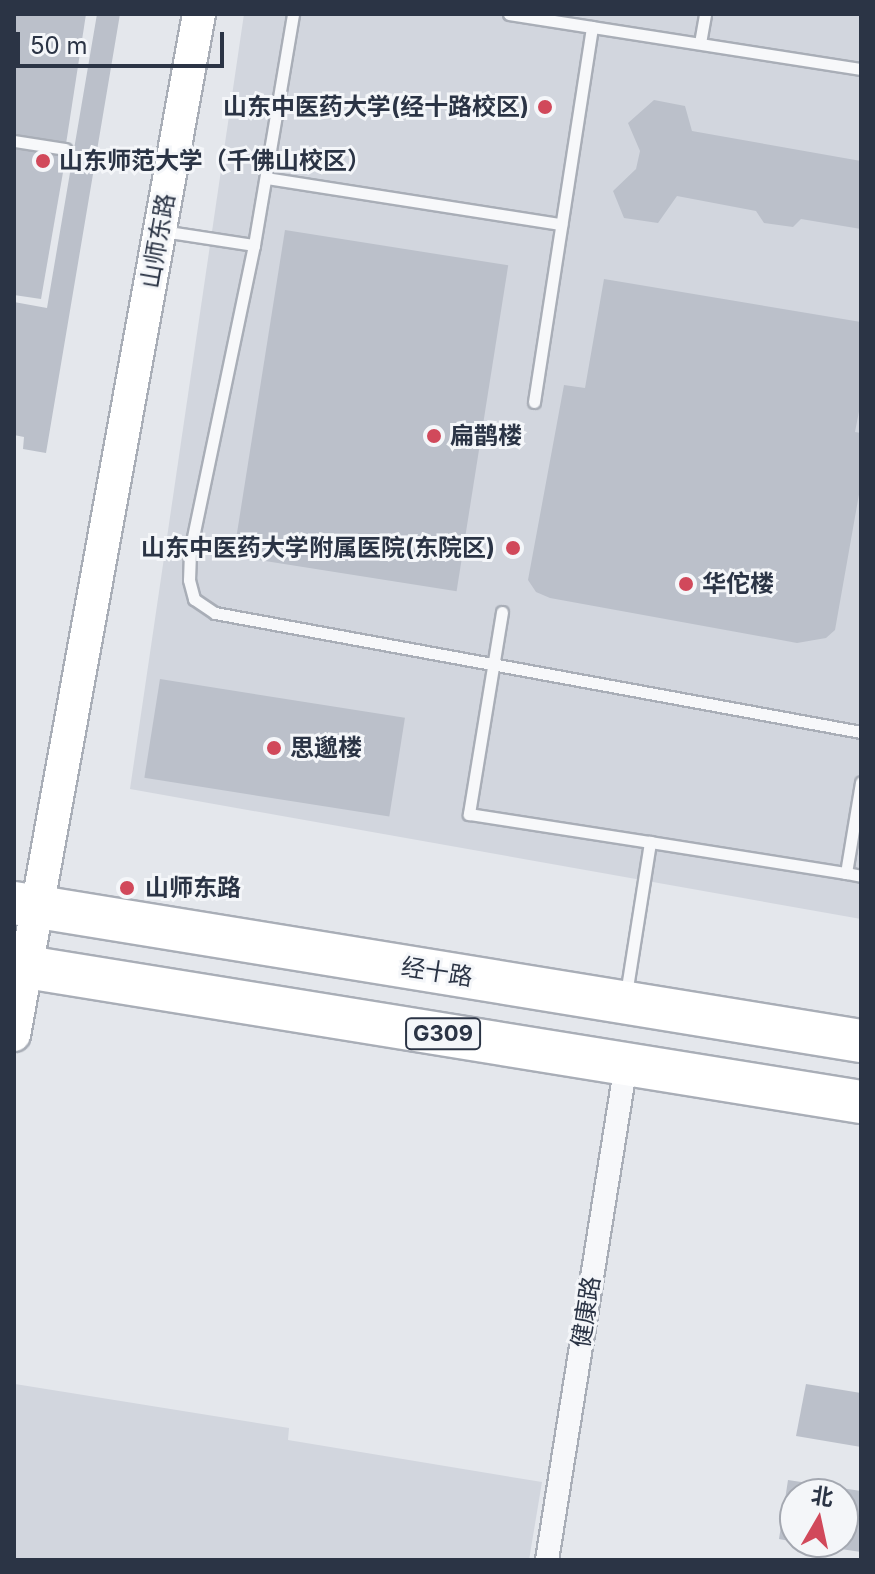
<!DOCTYPE html>
<meta charset="utf-8">
<style>
body{margin:0}
#map{position:relative;width:875px;height:1574px;overflow:hidden;background:#e4e7ec;font-family:Inter,"Noto Sans SC",sans-serif}
div>[style]{position:absolute}
.built>*{inset:0;background:#d2d6de}
.building>*{inset:0;background:#bbc0ca;transform-origin:0 0}
.roads{filter:drop-shadow(2px 0 #a9aeb7) drop-shadow(-2px 0 #a9aeb7) drop-shadow(0 2px #a9aeb7) drop-shadow(0 -2px #a9aeb7)}
.lane>*{height:11px;margin:-5.5px;padding:0 5.5px;transform-origin:5.5px;border-radius:5.5px;background:#f7f8fa}
.street>*{height:22px;margin:-11px;padding:0 11px;transform-origin:11px;border-radius:11px;background:#f7f8fa}
.secondary>*{height:32px;margin:-16px;padding:0 16px;transform-origin:16px;border-radius:16px;background:#fff}
.highway>*{height:42px;margin:-21px;padding:0 21px;transform-origin:21px;border-radius:21px;background:#fff}
.dots>*{width:22px;height:22px;translate:-50% -50%;box-sizing:border-box;border:4px solid #f4f6f9;border-radius:50%}
span{translate:-50% -50%;white-space:nowrap;text-align:center;line-height:1.15;-webkit-text-stroke:6px #f4f6f9;paint-order:stroke}
.shield-label span{padding:2px 6px;background:#f4f6f9;border:2px solid;border-radius:6px;-webkit-text-stroke-width:0}
.shield-label{font-size:22px;color:#2b3445;font-weight:700}
.poi-label{font-size:24px;color:#2b3445;font-weight:700}
.right{translate:-100% -50%;text-align:right}
.left{translate:0 -50%;text-align:left}
.street-label{font-size:24px;color:#2b3445}
.frame{position:absolute;inset:0;border:16px solid #2b3445;pointer-events:none}
.north{position:absolute;left:779px;top:1478px;width:80px;height:80px;box-sizing:border-box;background:#f4f6f9;border:2px solid #a4a8b1;border-radius:50%;rotate:9deg;font-size:22px;font-weight:700;line-height:32px;text-align:center;color:#2b3445}
.north::after{content:'';display:block;margin:auto;width:28px;height:36px;background:#d1495b;clip-path:polygon(50% 0,100% 100%,50% 72%,0 100%)}
.scale{position:absolute;left:16px;top:32px;width:208px;height:36px;box-sizing:border-box;border:4px solid #2b3445;border-top:0;padding-left:10px;font-size:24px;line-height:28px;white-space:nowrap;color:#2b3445;-webkit-text-stroke:6px #f4f6f9;paint-order:stroke}
</style>
<div id="map">
<div class="built">
<div style="clip-path:polygon(244px 14px,861px 14px,861px 919px,130px 789px)"></div>
<div style="clip-path:polygon(15px 1384px,289px 1428px,288px 1440px,542px 1482px,529px 1560px,14px 1560px)"></div>
</div>
<div class="building">
<div style="clip-path:polygon(14px 14px,86px 14px,66px 144px,14px 135px)"></div>
<div style="clip-path:polygon(97px 14px,120px 14px,46px 453px,23px 449px,24px 437px,14px 435px,14px 302px,47px 308px)"></div>
<div style="clip-path:polygon(654px 100px,685px 106px,692px 131px,861px 161px,861px 229px,801px 219px,793px 227px,764px 223px,756px 211px,677px 196px,658px 223px,624px 218px,613px 191px,636px 169px,640px 151px,628px 123px)"></div>
<div style="clip-path:polygon(14px 147px,66px 155px,41px 299px,14px 295px)"></div>
<div style="left:285px;top:230px;width:226px;height:330px;rotate:9deg"></div>
<div style="clip-path:polygon(604px 279px,861px 322px,861px 401px,855px 432px,861px 433px,861px 483px,835px 630px,826px 638px,797px 643px,550px 598px,536px 592px,528px 580px,564px 385px,585px 388px)"></div>
<div style="left:160px;top:679px;width:248px;height:100px;rotate:9deg"></div>
<div style="clip-path:polygon(806px 1384px,861px 1393px,861px 1447px,796px 1436px)"></div>
<div style="clip-path:polygon(788px 1480px,861px 1491px,861px 1552px,807px 1544px,843px 1542px,843px 1494px,795px 1494px,795px 1542px,779px 1539px)"></div>
</div>
<div class="roads">
<div class="lane">
<div style="left:509px;top:14px;width:84px;rotate:8.9deg"></div>
<div style="left:700px;top:43px;width:29px;rotate:-80deg"></div>
<div style="left:14px;top:141px;width:52px;rotate:8.9deg"></div>
<div style="left:266px;top:178px;width:299px;rotate:8.9deg"></div>
<div style="left:162px;top:231px;width:93px;rotate:8.7deg"></div>
<div style="left:254px;top:245px;width:234px;rotate:-80.4deg"></div>
<div style="left:254px;top:245px;width:314px;rotate:101.8deg"></div>
<div style="left:190px;top:552px;width:28px;rotate:92deg"></div>
<div style="left:189px;top:580px;width:20px;rotate:75deg"></div>
<div style="left:194px;top:599px;width:25px;rotate:34deg"></div>
<div style="left:215px;top:613px;width:657px;rotate:10.44deg"></div>
<div style="left:534px;top:402px;width:379px;rotate:-81.2deg"></div>
<div style="left:592px;top:27px;width:272px;rotate:8.9deg"></div>
<div style="left:502px;top:612px;width:205px;rotate:99.3deg"></div>
<div style="left:469px;top:814px;width:183px;rotate:8.8deg"></div>
<div style="left:846px;top:873px;width:15px;rotate:11deg"></div>
<div style="left:626px;top:994px;width:154px;rotate:-81deg"></div>
<div style="left:650px;top:842px;width:198px;rotate:9deg"></div>
<div style="left:846px;top:873px;width:92px;rotate:-80.6deg"></div>
</div>
<div class="street">
<div style="left:547px;top:1560px;width:502px;rotate:-80.95deg"></div>
</div>
<div class="secondary">
<div style="left:14px;top:1035px;width:1038px;rotate:-79.73deg"></div>
</div>
<div class="highway">
<div style="left:14px;top:903px;width:858px;rotate:9.25deg"></div>
<div style="left:14px;top:965px;width:858px;rotate:9.19deg"></div>
</div>
</div>
<div class="dots">
<div style="left:545px;top:107px;background:#d1495b"></div>
<div style="left:43px;top:161px;background:#d1495b"></div>
<div style="left:434px;top:436px;background:#d1495b"></div>
<div style="left:513px;top:548px;background:#d1495b"></div>
<div style="left:686px;top:584px;background:#d1495b"></div>
<div style="left:274px;top:748px;background:#d1495b"></div>
<div style="left:127px;top:888px;background:#d1495b"></div>
</div>
<div class="shield-label">
<span style="left:443px;top:1034px">G309</span>
</div>
<div class="poi-label">
<span class="right" style="left:529px;top:107px">山东中医药大学(经十路校区)</span>
<span class="left" style="left:59px;top:161px">山东师范大学（千佛山校区）</span>
<span class="left" style="left:450px;top:436px">扁鹊楼</span>
<span class="right" style="left:495px;top:548px">山东中医药大学附属医院(东院区)</span>
<span class="left" style="left:702px;top:584px">华佗楼</span>
<span class="left" style="left:290px;top:748px">思邈楼</span>
<span class="left" style="left:145px;top:888px">山师东路</span>
</div>
<div class="street-label">
<span style="left:158px;top:241px;rotate:-80deg">山师东路</span>
<span style="left:437px;top:972px;rotate:9deg">经十路</span>
<span style="left:586px;top:1312px;rotate:-81deg">健康路</span>
</div>
<div class="frame"></div>
<div class="north">北</div>
<div class="scale">50 m</div>
</div>
